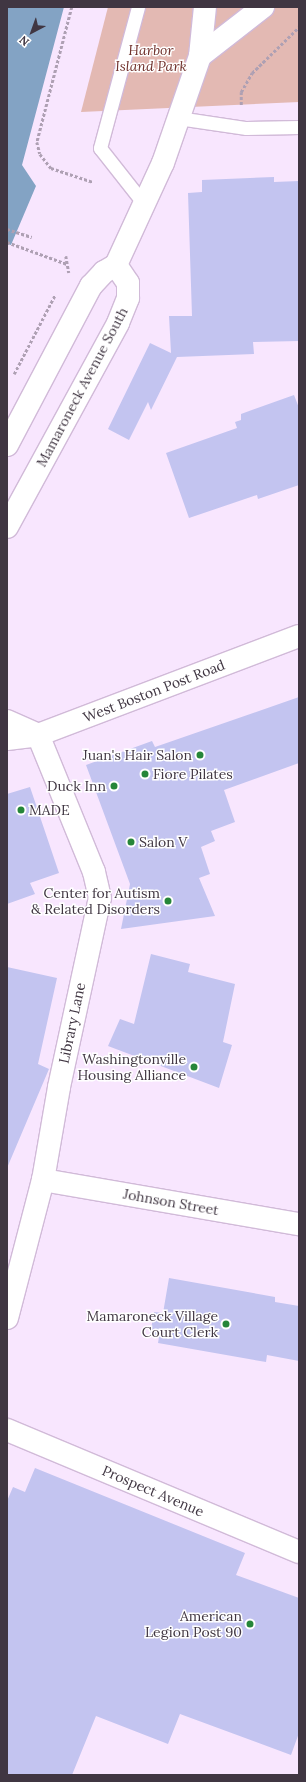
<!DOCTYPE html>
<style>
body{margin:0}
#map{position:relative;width:306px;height:1782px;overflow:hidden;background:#f8e6fe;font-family:Lora,serif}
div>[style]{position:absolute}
.green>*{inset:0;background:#e3b9b3}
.water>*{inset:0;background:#83a3c4}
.building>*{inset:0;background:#c3c4f0}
.path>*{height:2.5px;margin-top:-1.25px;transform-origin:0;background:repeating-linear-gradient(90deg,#aea0b3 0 3px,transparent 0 5px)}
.roads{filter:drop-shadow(1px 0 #d1bad8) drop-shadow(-1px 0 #d1bad8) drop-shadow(0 1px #d1bad8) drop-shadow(0 -1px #d1bad8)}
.lane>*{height:13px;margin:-6.5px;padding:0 6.5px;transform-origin:6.5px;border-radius:6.5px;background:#fff}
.street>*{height:22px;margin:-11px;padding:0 11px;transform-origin:11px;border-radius:11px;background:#fff}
.primary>*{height:22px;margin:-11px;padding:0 11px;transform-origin:11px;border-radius:11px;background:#fff}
.dots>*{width:11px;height:11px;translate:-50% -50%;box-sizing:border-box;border:2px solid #fff;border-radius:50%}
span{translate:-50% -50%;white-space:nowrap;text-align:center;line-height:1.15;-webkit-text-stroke:3px #fff;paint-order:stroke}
.park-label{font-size:14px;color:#71322d;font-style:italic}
.street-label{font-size:14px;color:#403642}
.poi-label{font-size:14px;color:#403642}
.right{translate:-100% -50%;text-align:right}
.left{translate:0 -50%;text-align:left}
.frame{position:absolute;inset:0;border:8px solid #403642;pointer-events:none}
.north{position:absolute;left:12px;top:12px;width:40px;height:40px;-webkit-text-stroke:3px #fff;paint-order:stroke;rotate:221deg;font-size:11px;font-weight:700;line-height:16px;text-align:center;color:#403642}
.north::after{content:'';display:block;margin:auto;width:14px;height:18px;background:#403642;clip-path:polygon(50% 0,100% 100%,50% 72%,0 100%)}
</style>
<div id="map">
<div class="green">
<div style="clip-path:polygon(108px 7px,299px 7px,299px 102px,81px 112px)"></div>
</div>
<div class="water">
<div style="clip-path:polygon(7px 7px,64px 7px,22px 165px,36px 186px,11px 245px,7px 244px)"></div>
</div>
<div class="building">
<div style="clip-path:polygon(274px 177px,274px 182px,299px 181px,299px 341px,253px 342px,254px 354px,177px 357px,151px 410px,148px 402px,129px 440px,108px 429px,150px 343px,171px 353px,169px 316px,192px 316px,188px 193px,202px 192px,202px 180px)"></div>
<div style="clip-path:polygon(294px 395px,299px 408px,299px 485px,258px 499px,257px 495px,189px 518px,166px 453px,237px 428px,235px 422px,241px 420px,241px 414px)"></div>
<div style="clip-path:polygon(299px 697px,299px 763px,224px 790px,235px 822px,211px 831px,215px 841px,201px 847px,210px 874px,199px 878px,215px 916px,121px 929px,130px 884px,86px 765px,152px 741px,155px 747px)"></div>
<div style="clip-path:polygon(30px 787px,59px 873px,30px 883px,35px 894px,7px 904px,7px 794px)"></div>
<div style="clip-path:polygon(151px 954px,190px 964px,188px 972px,235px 984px,223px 1042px,232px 1045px,219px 1088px,108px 1046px,120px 1019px,134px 1024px)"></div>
<div style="clip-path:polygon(7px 967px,57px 978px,38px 1064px,49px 1069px,7px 1168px)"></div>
<div style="clip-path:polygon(169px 1278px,275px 1297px,275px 1302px,299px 1306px,299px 1361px,267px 1355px,266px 1362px,158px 1343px,159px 1337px,150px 1335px,154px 1312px,163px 1313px)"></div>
<div style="clip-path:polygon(35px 1468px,245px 1553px,236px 1575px,299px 1598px,299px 1733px,291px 1755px,180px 1714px,168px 1744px,96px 1716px,72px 1775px,7px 1775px,7px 1501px,13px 1487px,25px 1492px)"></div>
</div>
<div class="path">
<div style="left:72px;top:7px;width:139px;rotate:104.5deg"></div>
<div style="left:37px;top:142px;width:12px;rotate:76deg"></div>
<div style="left:40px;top:154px;width:18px;rotate:52deg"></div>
<div style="left:51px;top:168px;width:44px;rotate:18.4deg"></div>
<div style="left:241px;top:105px;width:13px;rotate:-90deg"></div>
<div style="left:241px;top:92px;width:22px;rotate:-60deg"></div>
<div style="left:252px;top:73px;width:66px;rotate:-44.4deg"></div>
<div style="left:7px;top:229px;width:26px;rotate:18deg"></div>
<div style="left:7px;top:242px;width:64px;rotate:20.1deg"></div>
<div style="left:66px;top:256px;width:17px;rotate:80deg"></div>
<div style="left:14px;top:374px;width:89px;rotate:-62.6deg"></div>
</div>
<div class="roads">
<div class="lane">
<div style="left:138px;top:7px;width:146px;rotate:105.1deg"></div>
<div style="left:100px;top:148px;width:71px;rotate:51.8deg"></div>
<div style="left:178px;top:118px;width:69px;rotate:8.4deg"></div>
<div style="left:246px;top:128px;width:53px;rotate:-1.1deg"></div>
</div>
<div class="street">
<div style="left:200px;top:56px;width:80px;rotate:-37.9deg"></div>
<div style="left:116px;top:265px;width:112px;rotate:-65.3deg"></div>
<div style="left:163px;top:163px;width:113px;rotate:-70.9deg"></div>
<div style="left:200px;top:56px;width:49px;rotate:-84.2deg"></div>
<div style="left:7px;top:445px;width:180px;rotate:-62.2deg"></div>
<div style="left:91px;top:286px;width:19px;rotate:-47deg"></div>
<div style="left:104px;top:272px;width:14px;rotate:-30deg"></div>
<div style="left:7px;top:527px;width:232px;rotate:-61.4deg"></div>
<div style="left:118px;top:323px;width:27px;rotate:-68deg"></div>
<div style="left:128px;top:298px;width:15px;rotate:-90deg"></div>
<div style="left:128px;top:283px;width:22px;rotate:-124deg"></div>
<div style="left:43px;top:1180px;width:260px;rotate:9.8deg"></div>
<div style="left:7px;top:1318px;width:143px;rotate:-75.4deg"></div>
<div style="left:43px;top:1180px;width:94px;rotate:-80.2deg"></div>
<div style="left:59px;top:1087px;width:193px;rotate:-77.8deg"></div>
<div style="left:100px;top:898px;width:27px;rotate:-103deg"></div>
<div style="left:94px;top:872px;width:148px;rotate:-112.2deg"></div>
<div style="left:7px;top:1430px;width:316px;rotate:22.7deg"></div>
</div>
<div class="primary">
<div style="left:7px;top:721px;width:34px;rotate:24deg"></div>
<div style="left:7px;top:739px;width:31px;rotate:-7deg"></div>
<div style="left:38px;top:735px;width:279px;rotate:-20.8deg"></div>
</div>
</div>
<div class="dots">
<div style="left:200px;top:755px;background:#268639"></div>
<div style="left:145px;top:774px;background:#268639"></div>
<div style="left:114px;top:786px;background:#268639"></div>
<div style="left:21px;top:810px;background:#268639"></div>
<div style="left:131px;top:842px;background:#268639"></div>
<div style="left:168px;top:901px;background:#268639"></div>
<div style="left:194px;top:1067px;background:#268639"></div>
<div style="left:226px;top:1324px;background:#268639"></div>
<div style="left:250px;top:1624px;background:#268639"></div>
</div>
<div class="park-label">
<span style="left:151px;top:58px">Harbor<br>Island Park</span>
</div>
<div class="street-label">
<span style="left:82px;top:387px;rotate:-62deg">Mamaroneck Avenue South</span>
<span style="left:154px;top:691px;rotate:-21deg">West Boston Post Road</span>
<span style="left:72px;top:1023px;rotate:-78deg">Library Lane</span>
<span style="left:171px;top:1202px;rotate:10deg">Johnson Street</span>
<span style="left:153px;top:1491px;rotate:23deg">Prospect Avenue</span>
</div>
<div class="poi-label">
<span class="right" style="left:192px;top:755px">Juan's Hair Salon</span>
<span class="left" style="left:153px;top:774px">Fiore Pilates</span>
<span class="right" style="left:106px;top:786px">Duck Inn</span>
<span class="left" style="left:29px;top:810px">MADE</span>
<span class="left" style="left:139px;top:842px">Salon V</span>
<span class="right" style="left:160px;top:901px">Center for Autism<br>&amp; Related Disorders</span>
<span class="right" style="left:186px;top:1067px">Washingtonville<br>Housing Alliance</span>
<span class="right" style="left:218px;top:1324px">Mamaroneck Village<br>Court Clerk</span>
<span class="right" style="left:242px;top:1624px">American<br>Legion Post 90</span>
</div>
<div class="frame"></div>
<div class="north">N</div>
</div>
